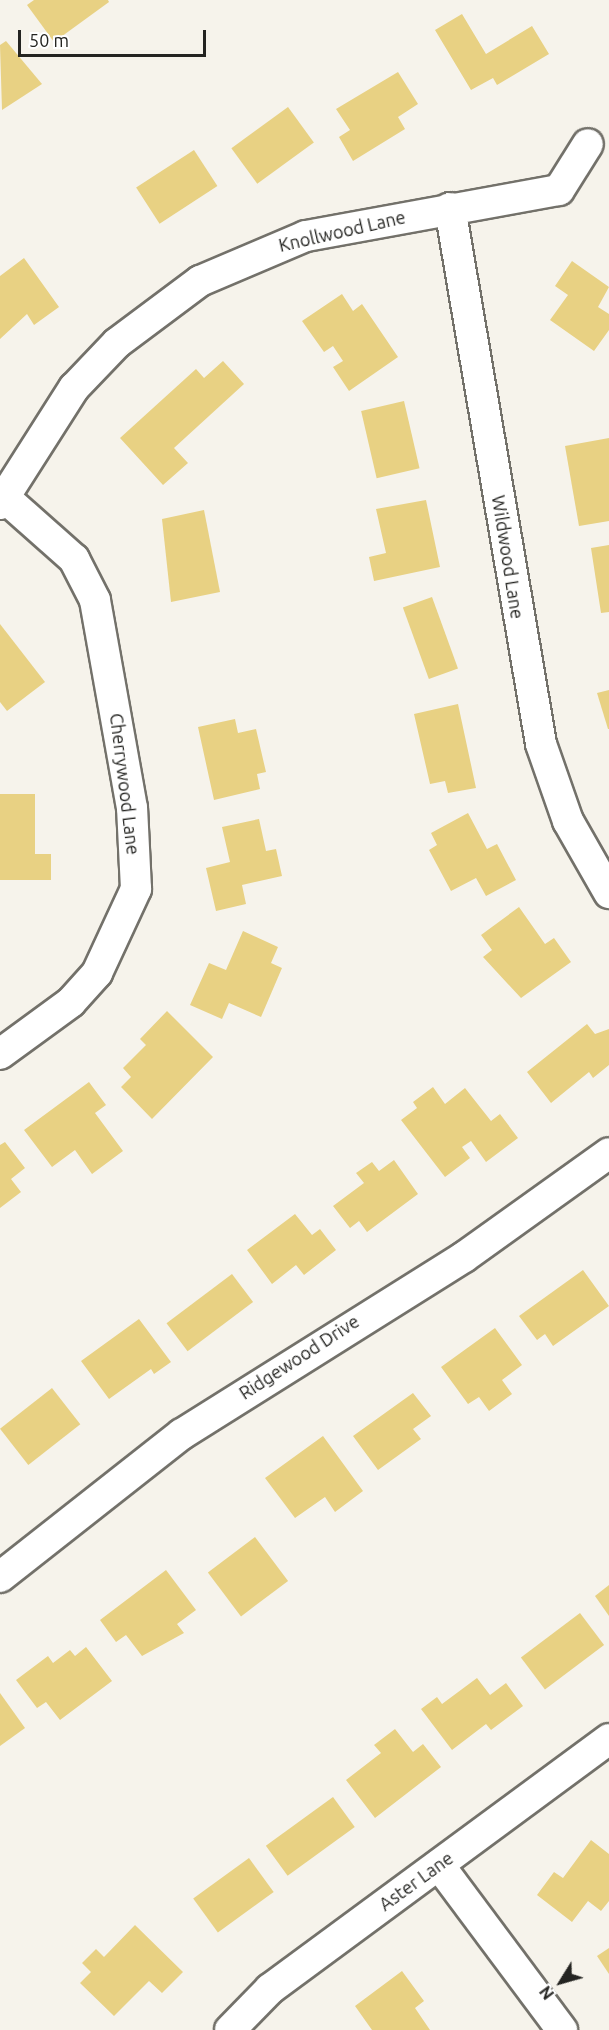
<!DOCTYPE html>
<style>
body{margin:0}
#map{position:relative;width:609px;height:2030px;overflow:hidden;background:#f6f3eb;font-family:Ubuntu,sans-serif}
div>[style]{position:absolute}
.building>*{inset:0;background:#e8d183;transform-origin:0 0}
.roads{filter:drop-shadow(2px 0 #73716a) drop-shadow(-2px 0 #73716a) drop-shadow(0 2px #73716a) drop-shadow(0 -2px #73716a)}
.street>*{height:30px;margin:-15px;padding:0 15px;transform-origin:15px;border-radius:15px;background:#fff}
span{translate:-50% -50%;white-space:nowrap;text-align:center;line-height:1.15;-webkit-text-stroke:4.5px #fff;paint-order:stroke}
.street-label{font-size:18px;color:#242421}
.north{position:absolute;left:531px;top:1952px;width:60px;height:60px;-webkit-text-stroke:4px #fff;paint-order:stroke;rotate:233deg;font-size:16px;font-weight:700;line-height:24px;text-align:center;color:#242421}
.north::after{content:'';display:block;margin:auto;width:21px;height:27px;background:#242421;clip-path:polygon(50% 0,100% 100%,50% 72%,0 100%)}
.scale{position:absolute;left:18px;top:30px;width:188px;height:27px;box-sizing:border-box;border:3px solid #242421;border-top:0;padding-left:8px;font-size:18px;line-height:21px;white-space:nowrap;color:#242421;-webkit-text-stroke:4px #fff;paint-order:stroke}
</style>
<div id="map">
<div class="building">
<div style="clip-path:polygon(34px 0,108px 0,109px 2px,54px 42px,27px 5px)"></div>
<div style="clip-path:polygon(462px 14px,486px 54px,532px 26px,549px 54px,497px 85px,493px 78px,471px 90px,435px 30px)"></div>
<div style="clip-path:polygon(6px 41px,42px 84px,2px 110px,0 45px)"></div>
<div style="clip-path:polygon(398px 72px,418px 104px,398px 117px,405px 129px,353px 161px,339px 137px,350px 130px,336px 109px)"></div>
<div style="left:288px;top:107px;width:44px;height:70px;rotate:54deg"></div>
<div style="left:194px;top:150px;width:43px;height:69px;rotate:57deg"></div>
<div style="clip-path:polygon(24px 258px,59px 307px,34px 325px,27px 314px,0 339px,0 276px)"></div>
<div style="clip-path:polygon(572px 261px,609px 287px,598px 307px,609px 314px,609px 330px,594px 351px,550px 320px,568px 295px,555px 286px)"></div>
<div style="clip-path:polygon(342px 294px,353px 311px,362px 304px,398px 357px,349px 391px,333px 367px,343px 361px,333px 346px,324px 352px,302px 321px)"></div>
<div style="clip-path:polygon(223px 361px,244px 384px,174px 448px,188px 463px,163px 485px,120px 438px,196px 369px,204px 378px)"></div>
<div style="left:404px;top:401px;width:69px;height:44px;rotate:77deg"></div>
<div style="clip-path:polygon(609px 438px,609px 521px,579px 526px,565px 446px)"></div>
<div style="clip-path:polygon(426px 500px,440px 567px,374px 581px,369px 557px,386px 553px,376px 509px)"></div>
<div style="clip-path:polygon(204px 510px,220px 592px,171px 602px,162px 519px)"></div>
<div style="clip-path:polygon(609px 545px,609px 612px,601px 613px,591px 548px)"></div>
<div style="left:432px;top:597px;width:76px;height:31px;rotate:70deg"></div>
<div style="clip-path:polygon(0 624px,45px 682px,7px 711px,0 702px)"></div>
<div style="clip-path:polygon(609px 690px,609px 729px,608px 729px,597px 693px)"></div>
<div style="clip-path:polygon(458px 704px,476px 788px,448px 793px,445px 781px,430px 784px,414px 714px)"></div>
<div style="clip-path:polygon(235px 719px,238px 733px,256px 729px,266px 772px,257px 774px,260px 789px,214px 800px,198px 727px)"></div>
<div style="clip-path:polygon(0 794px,35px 794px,35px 854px,51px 854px,51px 880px,0 880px)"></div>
<div style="clip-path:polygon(468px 813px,487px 849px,497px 844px,516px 880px,486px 896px,476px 878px,451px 891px,429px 850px,437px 845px,431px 833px)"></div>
<div style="clip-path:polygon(259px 819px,266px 851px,276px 849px,282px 876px,242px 885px,246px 904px,216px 911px,206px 868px,230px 862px,222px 827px)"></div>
<div style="clip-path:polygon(519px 907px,545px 944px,554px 938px,571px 962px,521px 998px,483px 957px,492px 950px,481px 935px)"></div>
<div style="clip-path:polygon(243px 931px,278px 947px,271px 963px,282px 968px,261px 1017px,229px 1003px,222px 1019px,190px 1005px,209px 963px,226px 970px)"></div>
<div style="clip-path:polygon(167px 1011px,213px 1057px,152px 1119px,121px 1087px,131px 1077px,123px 1068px,146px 1045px,140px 1039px)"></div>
<div style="clip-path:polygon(587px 1024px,595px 1034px,609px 1029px,609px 1065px,593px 1078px,589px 1072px,551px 1103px,527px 1072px)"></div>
<div style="clip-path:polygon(89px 1082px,106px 1105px,95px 1113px,123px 1151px,92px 1174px,75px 1150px,52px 1167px,24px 1130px)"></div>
<div style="clip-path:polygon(433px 1087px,445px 1104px,465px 1088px,491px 1121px,500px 1114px,518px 1138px,486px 1162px,471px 1141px,462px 1147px,470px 1158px,445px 1177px,401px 1120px,417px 1108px,413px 1102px)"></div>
<div style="clip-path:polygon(5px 1142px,25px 1168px,11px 1179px,21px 1192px,0 1208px,0 1145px)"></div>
<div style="clip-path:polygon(394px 1160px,418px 1194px,367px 1232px,359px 1221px,350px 1228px,333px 1206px,364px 1183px,356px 1173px,372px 1162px,379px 1171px)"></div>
<div style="clip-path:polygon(295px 1214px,312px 1235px,320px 1229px,336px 1250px,304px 1275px,296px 1265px,272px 1284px,247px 1250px)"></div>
<div style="clip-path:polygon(583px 1270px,609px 1306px,553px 1346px,545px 1334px,537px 1340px,519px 1316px)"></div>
<div style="left:232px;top:1274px;width:35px;height:82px;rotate:53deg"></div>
<div style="clip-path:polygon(139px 1319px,171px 1362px,154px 1374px,151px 1369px,109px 1399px,81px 1361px)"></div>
<div style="clip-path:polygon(495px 1328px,522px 1365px,502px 1380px,512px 1394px,489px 1411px,479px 1397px,468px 1404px,441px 1367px)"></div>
<div style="left:52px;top:1388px;width:46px;height:66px;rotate:52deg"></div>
<div style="clip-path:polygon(413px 1393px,431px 1416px,413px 1429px,421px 1439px,378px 1470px,353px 1436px)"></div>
<div style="clip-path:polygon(323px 1436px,363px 1491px,335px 1512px,325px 1497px,295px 1518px,265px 1478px)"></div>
<div style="left:255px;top:1537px;width:55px;height:59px;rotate:53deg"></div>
<div style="clip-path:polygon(166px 1570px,196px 1610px,177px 1624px,184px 1633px,142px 1656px,126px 1635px,116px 1642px,100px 1620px)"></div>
<div style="clip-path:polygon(609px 1585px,609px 1616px,595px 1596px)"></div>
<div style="left:580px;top:1613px;width:40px;height:74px;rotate:53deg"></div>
<div style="clip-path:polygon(86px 1647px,112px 1681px,60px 1720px,46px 1702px,37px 1708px,16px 1680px,48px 1656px,53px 1663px,70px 1650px,75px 1656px)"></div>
<div style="clip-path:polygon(477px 1678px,490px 1695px,506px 1683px,523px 1706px,491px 1730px,486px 1724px,452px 1750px,421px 1709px,437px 1697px,442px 1704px)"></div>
<div style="clip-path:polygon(0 1693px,25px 1728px,0 1746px)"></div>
<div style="clip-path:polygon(395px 1729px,413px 1752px,423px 1744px,441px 1767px,375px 1818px,346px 1780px,381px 1753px,374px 1745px)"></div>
<div style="left:333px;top:1797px;width:37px;height:83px;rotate:54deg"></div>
<div style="clip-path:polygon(591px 1840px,609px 1854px,609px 1901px,601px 1911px,588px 1901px,572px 1922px,537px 1895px,554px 1872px,563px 1878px)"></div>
<div style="left:249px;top:1858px;width:42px;height:69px;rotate:54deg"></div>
<div style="clip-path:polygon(135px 1925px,183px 1972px,162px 1993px,149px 1981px,114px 2016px,80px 1983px,91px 1972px,82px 1963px,96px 1949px,104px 1957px)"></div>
<div style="clip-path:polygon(609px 1948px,609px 1974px,597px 1956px)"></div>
<div style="clip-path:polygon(402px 1971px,424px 2001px,415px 2008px,430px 2030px,372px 2030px,355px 2006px)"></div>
</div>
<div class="roads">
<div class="street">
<div style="left:450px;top:208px;width:544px;rotate:80.36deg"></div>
<div style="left:541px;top:744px;width:82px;rotate:70.7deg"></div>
<div style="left:568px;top:821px;width:83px;rotate:60.3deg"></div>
<div style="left:0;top:504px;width:138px;rotate:-57.5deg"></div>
<div style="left:74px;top:388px;width:62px;rotate:-46.3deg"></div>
<div style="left:117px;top:343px;width:104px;rotate:-36.8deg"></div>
<div style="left:200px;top:281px;width:115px;rotate:-23deg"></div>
<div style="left:306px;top:236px;width:257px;rotate:-10.3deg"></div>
<div style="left:559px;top:190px;width:54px;rotate:-57.8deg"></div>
<div style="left:0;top:1054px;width:88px;rotate:-36.2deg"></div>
<div style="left:71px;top:1002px;width:39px;rotate:-48deg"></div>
<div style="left:97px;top:973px;width:93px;rotate:-65.1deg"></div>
<div style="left:136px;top:889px;width:81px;rotate:-92.8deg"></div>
<div style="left:132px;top:808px;width:211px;rotate:-100.1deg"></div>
<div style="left:95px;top:600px;width:46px;rotate:-117.1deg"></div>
<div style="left:74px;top:559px;width:92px;rotate:-138.5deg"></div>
<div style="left:0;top:1577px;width:231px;rotate:-38.2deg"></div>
<div style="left:182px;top:1434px;width:333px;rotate:-32.1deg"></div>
<div style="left:464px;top:1257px;width:178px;rotate:-35.6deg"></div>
<div style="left:439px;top:1865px;width:206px;rotate:53.3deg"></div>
<div style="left:230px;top:2030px;width:57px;rotate:-45.7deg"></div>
<div style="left:270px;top:1989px;width:421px;rotate:-36.4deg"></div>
</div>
</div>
<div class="street-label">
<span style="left:342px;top:231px;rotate:-13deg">Knollwood Lane</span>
<span style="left:508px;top:557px;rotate:81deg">Wildwood Lane</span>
<span style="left:125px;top:784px;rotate:83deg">Cherrywood Lane</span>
<span style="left:299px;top:1357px;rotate:-33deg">Ridgewood Drive</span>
<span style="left:416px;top:1881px;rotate:-36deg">Aster Lane</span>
</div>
<div class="north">N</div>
<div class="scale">50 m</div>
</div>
